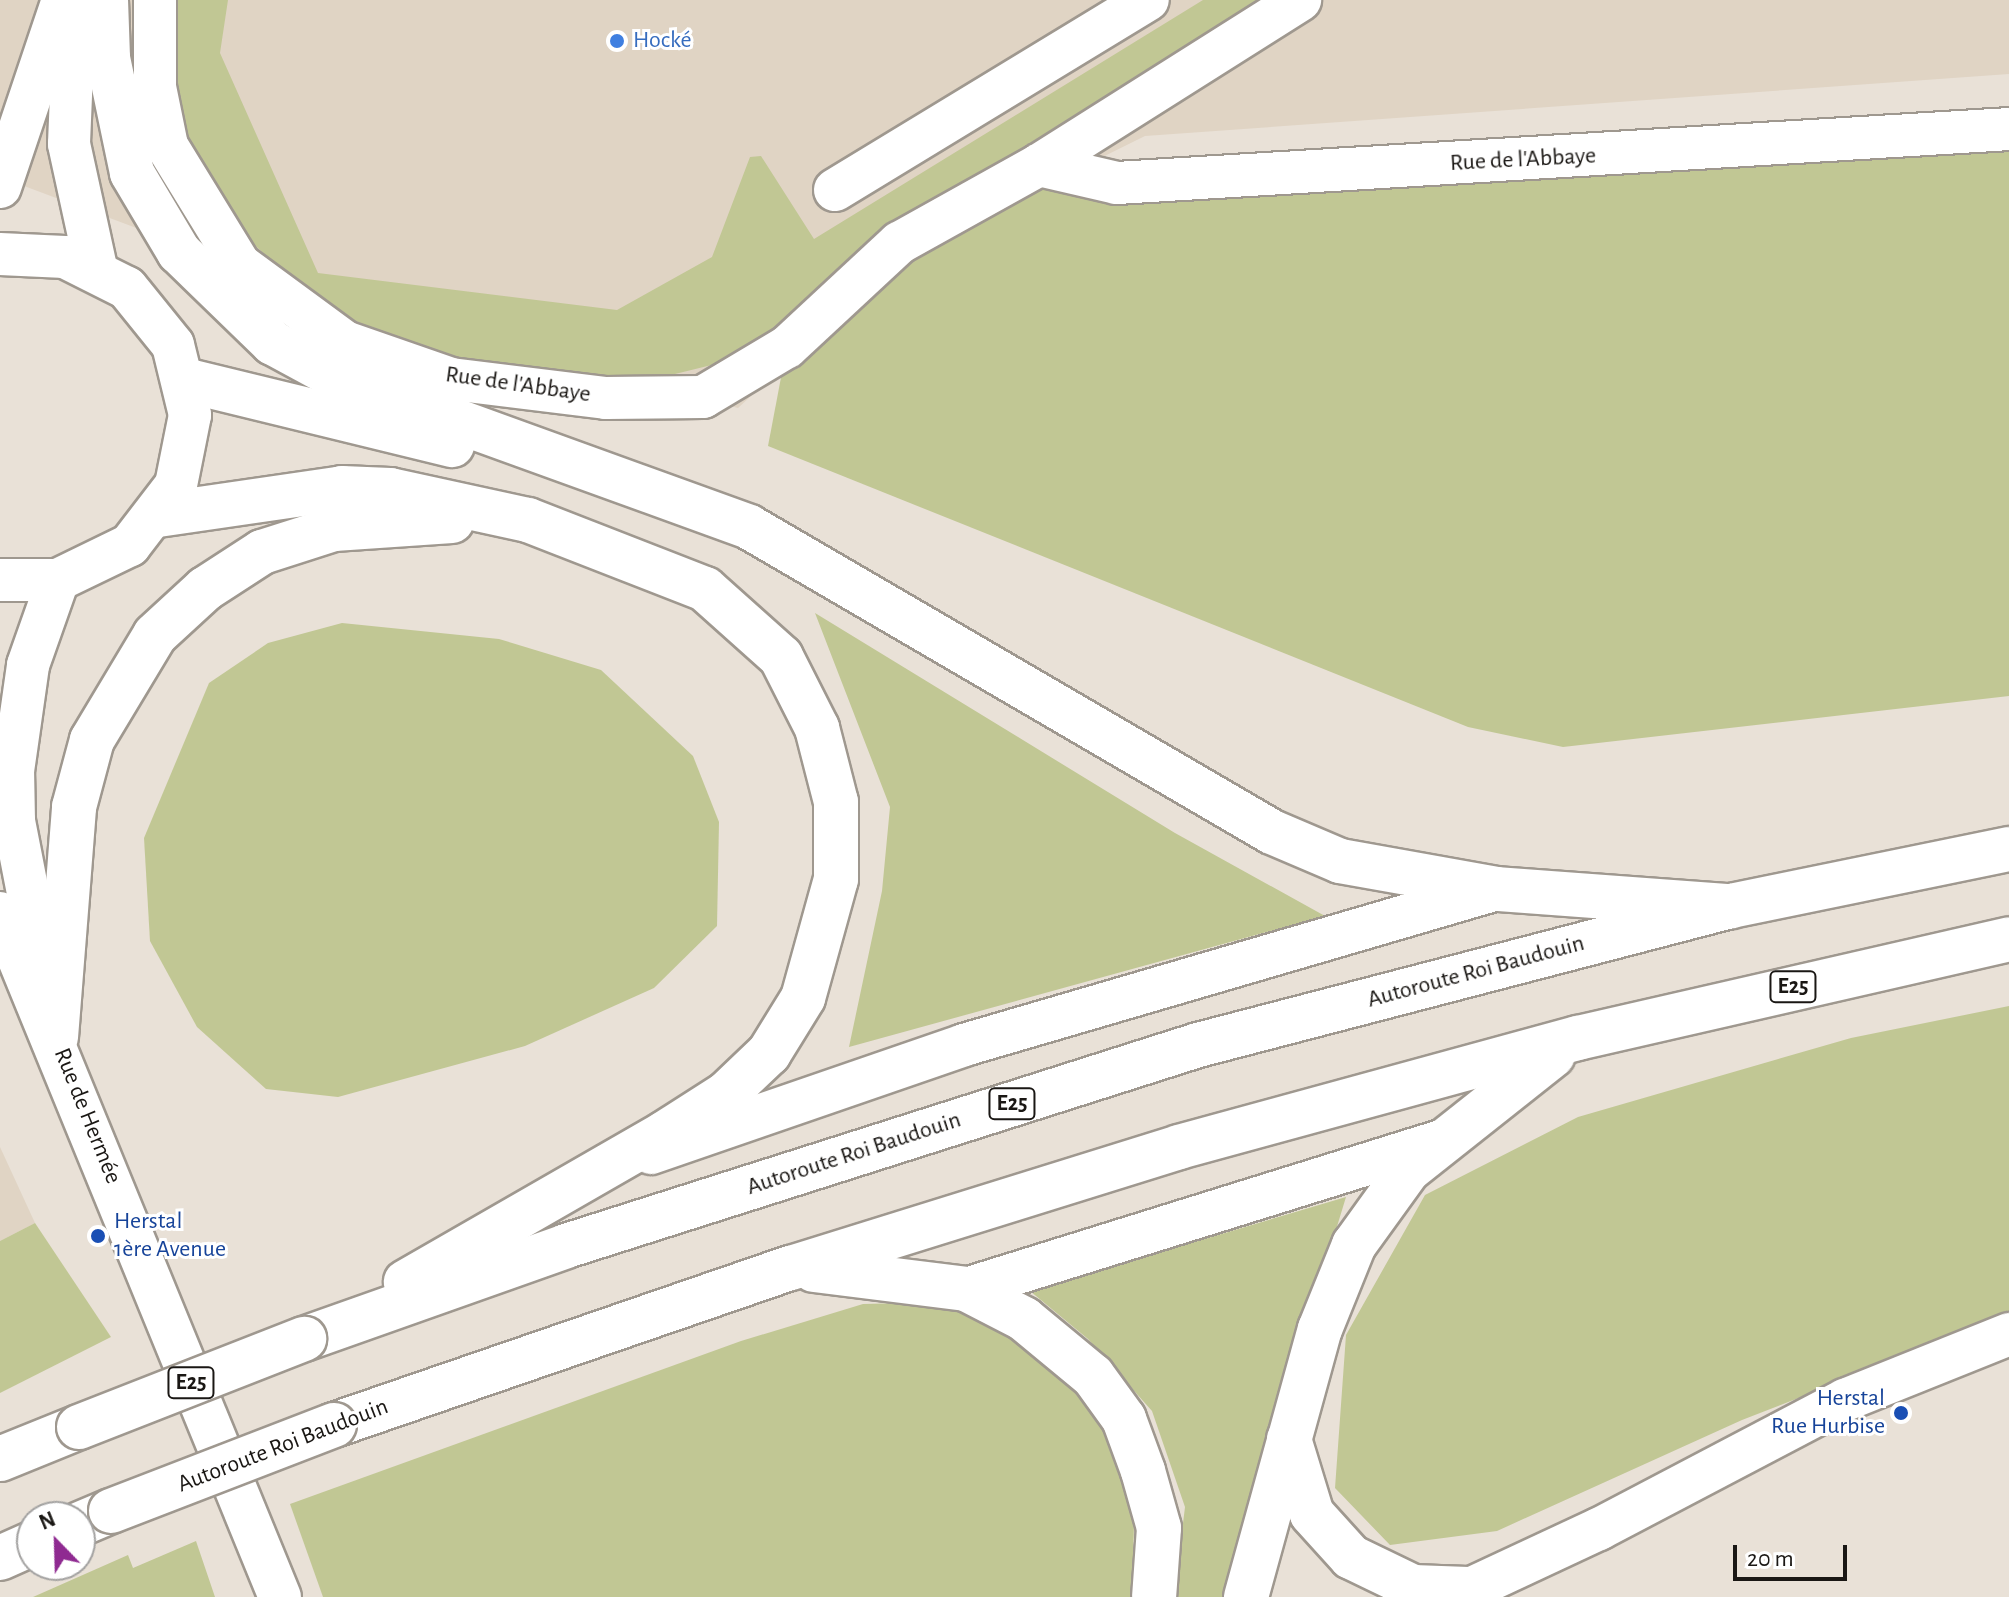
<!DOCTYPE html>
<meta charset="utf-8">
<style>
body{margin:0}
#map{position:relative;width:2009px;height:1597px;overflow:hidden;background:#e9e1d7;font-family:"Alegreya Sans",sans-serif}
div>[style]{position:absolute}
.built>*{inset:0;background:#e0d4c4}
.green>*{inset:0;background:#c1c794}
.roads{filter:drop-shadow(2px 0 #9f988f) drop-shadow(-2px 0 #9f988f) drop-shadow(0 2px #9f988f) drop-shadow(0 -2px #9f988f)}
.minor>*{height:42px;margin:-21px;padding:0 21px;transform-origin:21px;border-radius:21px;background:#fff}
.highway>*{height:44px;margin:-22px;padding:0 22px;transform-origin:22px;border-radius:22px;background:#fff}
.bridges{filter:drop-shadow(2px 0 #9f988f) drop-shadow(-2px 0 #9f988f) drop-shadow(0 2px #9f988f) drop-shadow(0 -2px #9f988f)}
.highway-bridge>*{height:44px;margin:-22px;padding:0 22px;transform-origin:22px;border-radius:22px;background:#fff}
.dots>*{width:22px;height:22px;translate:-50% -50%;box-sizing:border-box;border:4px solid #fff;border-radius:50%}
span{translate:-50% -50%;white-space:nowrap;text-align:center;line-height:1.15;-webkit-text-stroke:6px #fff;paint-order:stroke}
.shield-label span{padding:2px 6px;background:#fff;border:2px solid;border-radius:6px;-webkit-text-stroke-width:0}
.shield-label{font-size:22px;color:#1a1714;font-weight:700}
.shop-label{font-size:24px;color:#366cbe}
.left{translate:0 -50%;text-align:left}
.street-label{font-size:24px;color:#1a1714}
.transit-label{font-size:24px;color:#164399}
.right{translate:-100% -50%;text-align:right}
.north{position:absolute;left:16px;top:1501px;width:80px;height:80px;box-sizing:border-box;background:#fff;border:2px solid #a3a2a1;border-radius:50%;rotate:337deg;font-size:22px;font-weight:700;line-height:32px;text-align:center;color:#1a1714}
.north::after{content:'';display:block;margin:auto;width:28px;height:36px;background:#8f2a91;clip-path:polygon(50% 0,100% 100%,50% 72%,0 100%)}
.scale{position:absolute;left:1733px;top:1545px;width:114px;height:36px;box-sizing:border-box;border:4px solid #1a1714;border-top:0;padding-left:10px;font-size:24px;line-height:28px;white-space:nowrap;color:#1a1714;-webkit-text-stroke:6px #fff;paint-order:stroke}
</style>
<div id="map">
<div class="built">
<div style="clip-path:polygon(0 0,2009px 0,2009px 74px,1145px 136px,904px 255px,738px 408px,329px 300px,0 177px)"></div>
<div style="clip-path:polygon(0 1147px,35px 1223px,0 1241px)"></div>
</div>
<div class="green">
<div style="clip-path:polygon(172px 0,228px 0,220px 53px,318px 273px,617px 310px,712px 257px,750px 157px,761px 156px,814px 239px,1203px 0,1266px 0,879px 235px,785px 327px,732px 360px,622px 387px,502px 371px,400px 343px,314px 300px,247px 238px,201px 171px,178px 106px)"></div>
<div style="clip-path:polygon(2009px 129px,2009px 696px,1563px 747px,1468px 727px,768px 446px,783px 367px,904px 255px,1069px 173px)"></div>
<div style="clip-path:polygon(815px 613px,1175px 833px,1325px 916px,849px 1047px,882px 891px,890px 807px)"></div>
<div style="clip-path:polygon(342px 623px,499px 639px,601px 670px,693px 756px,719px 822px,717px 926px,654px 988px,525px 1046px,338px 1097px,266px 1089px,197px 1027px,150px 941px,144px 838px,209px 683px,268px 643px)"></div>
<div style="clip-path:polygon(2009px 1006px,2009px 1316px,1742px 1420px,1497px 1531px,1390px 1545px,1335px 1488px,1346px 1335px,1425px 1195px,1578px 1117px,1851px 1038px)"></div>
<div style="clip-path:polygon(1346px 1197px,1224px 1597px,1174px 1597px,1185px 1507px,1152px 1411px,1088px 1339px,1030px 1291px)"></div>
<div style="clip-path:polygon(35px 1223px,111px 1337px,0 1393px,0 1241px)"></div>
<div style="clip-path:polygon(949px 1302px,1020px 1331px,1073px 1381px,1100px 1421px,1123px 1470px,1134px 1525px,1132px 1597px,323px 1597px,290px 1504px,741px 1341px,863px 1304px)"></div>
<div style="clip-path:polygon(196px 1541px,215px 1597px,33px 1597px,128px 1555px,133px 1568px)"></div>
</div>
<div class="roads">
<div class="minor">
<div style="left:75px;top:0;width:144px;rotate:92.4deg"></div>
<div style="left:69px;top:144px;width:127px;rotate:77.7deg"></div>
<div style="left:155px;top:0;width:87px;rotate:90deg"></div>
<div style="left:155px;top:87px;width:60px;rotate:78.5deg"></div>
<div style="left:167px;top:146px;width:140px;rotate:58.5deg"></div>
<div style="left:240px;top:265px;width:130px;rotate:36.3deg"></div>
<div style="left:345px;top:342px;width:112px;rotate:19.2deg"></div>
<div style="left:451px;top:379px;width:156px;rotate:7deg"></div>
<div style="left:606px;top:398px;width:97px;rotate:-0.6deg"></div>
<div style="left:703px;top:397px;width:98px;rotate:-30.8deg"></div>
<div style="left:787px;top:347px;width:153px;rotate:-42.9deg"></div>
<div style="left:899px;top:243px;width:160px;rotate:-29.1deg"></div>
<div style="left:1039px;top:165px;width:80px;rotate:13deg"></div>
<div style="left:1117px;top:183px;width:894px;rotate:-3.46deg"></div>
<div style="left:1039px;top:165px;width:309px;rotate:-32.3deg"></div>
<div style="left:0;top:187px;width:197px;rotate:-71.4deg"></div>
<div style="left:835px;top:190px;width:366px;rotate:-31.3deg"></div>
<div style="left:0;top:254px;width:65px;rotate:2.6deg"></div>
<div style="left:65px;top:257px;width:69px;rotate:26.6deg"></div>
<div style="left:127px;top:288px;width:73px;rotate:51.1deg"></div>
<div style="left:173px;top:345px;width:72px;rotate:76.3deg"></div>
<div style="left:190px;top:415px;width:71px;rotate:101.3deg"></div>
<div style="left:176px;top:485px;width:76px;rotate:127.5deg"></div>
<div style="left:130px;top:545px;width:80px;rotate:154.1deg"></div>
<div style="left:58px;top:580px;width:58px;rotate:180deg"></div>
<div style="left:0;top:913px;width:739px;rotate:67.74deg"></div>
<div style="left:42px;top:965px;width:147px;rotate:-101deg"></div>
<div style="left:14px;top:821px;width:50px;rotate:-91.1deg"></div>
<div style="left:13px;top:771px;width:107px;rotate:-81.9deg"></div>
<div style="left:28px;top:665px;width:90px;rotate:-70.6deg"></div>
<div style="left:651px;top:1153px;width:331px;rotate:-19deg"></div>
<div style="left:964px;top:1045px;width:555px;rotate:-16.31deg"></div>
<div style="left:966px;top:1289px;width:497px;rotate:-17.3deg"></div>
<div style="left:1453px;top:1597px;width:161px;rotate:-25deg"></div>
<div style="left:1599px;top:1529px;width:278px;rotate:-27.7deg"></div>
<div style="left:1845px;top:1400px;width:177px;rotate:-21.9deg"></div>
</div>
<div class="highway">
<div style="left:106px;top:0;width:58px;rotate:88deg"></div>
<div style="left:108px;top:58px;width:117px;rotate:78.2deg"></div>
<div style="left:132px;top:173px;width:92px;rotate:59.3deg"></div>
<div style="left:179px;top:252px;width:131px;rotate:44.1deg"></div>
<div style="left:273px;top:343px;width:74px;rotate:28.3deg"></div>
<div style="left:338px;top:378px;width:437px;rotate:19.9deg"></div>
<div style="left:749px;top:527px;width:605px;rotate:30.25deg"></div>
<div style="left:1272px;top:832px;width:74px;rotate:23.1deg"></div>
<div style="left:1340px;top:861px;width:159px;rotate:10.1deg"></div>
<div style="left:1497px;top:889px;width:235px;rotate:4.2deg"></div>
<div style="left:185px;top:380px;width:275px;rotate:13.7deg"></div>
<div style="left:158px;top:515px;width:186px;rotate:-8.3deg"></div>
<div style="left:342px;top:488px;width:48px;rotate:2.4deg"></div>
<div style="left:390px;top:490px;width:141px;rotate:12.3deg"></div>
<div style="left:528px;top:520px;width:190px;rotate:21.3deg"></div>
<div style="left:705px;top:589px;width:102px;rotate:41.8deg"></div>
<div style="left:781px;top:657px;width:80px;rotate:63.1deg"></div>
<div style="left:817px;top:728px;width:76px;rotate:75.6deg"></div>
<div style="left:836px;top:802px;width:77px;rotate:90deg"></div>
<div style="left:836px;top:879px;width:123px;rotate:105.5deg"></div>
<div style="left:803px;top:998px;width:65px;rotate:121.7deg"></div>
<div style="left:769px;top:1053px;width:59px;rotate:136.4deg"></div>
<div style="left:726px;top:1094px;width:72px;rotate:147.4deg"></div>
<div style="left:665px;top:1133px;width:299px;rotate:150.1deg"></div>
<div style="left:56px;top:1037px;width:231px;rotate:-85.5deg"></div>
<div style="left:74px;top:807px;width:69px;rotate:-75deg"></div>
<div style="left:92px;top:740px;width:122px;rotate:-59deg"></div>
<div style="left:155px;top:635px;width:68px;rotate:-42.6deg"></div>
<div style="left:205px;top:589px;width:68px;rotate:-33deg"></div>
<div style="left:262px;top:552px;width:76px;rotate:-17.7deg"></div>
<div style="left:334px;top:529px;width:118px;rotate:-3.9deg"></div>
<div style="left:814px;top:1270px;width:153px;rotate:7.1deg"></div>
<div style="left:966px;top:1289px;width:65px;rotate:27.3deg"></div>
<div style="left:1024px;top:1319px;width:89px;rotate:39.6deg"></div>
<div style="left:1093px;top:1376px;width:53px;rotate:54.2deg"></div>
<div style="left:1124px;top:1419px;width:55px;rotate:69.9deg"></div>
<div style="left:1143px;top:1471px;width:59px;rotate:74.3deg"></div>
<div style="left:1159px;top:1528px;width:69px;rotate:94.1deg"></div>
<div style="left:304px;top:1339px;width:278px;rotate:-19.5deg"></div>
<div style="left:566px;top:1246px;width:663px;rotate:-17.64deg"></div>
<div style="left:1198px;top:1045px;width:551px;rotate:-14.62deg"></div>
<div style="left:1731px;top:906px;width:284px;rotate:-11.6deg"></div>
<div style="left:334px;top:1425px;width:483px;rotate:-19deg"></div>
<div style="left:791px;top:1268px;width:406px;rotate:-17.3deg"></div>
<div style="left:1179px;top:1147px;width:414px;rotate:-15.3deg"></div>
<div style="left:1578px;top:1038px;width:442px;rotate:-12.9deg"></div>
<div style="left:1289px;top:1439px;width:78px;rotate:73deg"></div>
<div style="left:1312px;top:1514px;width:58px;rotate:47.8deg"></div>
<div style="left:1351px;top:1557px;width:69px;rotate:25.8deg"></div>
<div style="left:1413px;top:1587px;width:55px;rotate:2.1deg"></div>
<div style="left:0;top:1459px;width:85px;rotate:-22.1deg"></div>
<div style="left:80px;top:1524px;width:34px;rotate:-23deg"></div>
<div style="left:0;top:1558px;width:35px;rotate:-24deg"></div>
<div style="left:1246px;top:1597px;width:278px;rotate:-74.6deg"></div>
<div style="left:1320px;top:1329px;width:91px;rotate:-68deg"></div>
<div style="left:1354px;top:1245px;width:92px;rotate:-54.2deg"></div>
<div style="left:1408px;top:1170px;width:185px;rotate:-38.4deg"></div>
</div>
</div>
<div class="bridges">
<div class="highway-bridge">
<div style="left:79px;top:1427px;width:242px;rotate:-21.4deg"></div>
<div style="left:111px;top:1511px;width:239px;rotate:-21.1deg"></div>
</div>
</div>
<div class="dots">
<div style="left:617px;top:41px;background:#3f7fe0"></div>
<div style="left:98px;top:1236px;background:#1a4fb4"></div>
<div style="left:1901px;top:1413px;background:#1a4fb4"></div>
</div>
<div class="shield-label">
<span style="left:1793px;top:987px">E25</span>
<span style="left:1012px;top:1104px">E25</span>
<span style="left:191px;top:1383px">E25</span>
</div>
<div class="shop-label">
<span class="left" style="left:633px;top:41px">Hocké</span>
</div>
<div class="street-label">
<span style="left:1523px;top:160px;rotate:-3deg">Rue de l'Abbaye</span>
<span style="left:518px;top:385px;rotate:8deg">Rue de l'Abbaye</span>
<span style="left:1476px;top:972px;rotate:-15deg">Autoroute Roi Baudouin</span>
<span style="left:87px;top:1116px;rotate:68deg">Rue de Hermée</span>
<span style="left:854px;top:1154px;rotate:-18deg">Autoroute Roi Baudouin</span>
<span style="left:283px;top:1446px;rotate:-21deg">Autoroute Roi Baudouin</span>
</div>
<div class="transit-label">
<span class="left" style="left:114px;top:1236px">Herstal<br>1ère Avenue</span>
<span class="right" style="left:1885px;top:1413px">Herstal<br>Rue Hurbise</span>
</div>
<div class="north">N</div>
<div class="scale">20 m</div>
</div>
